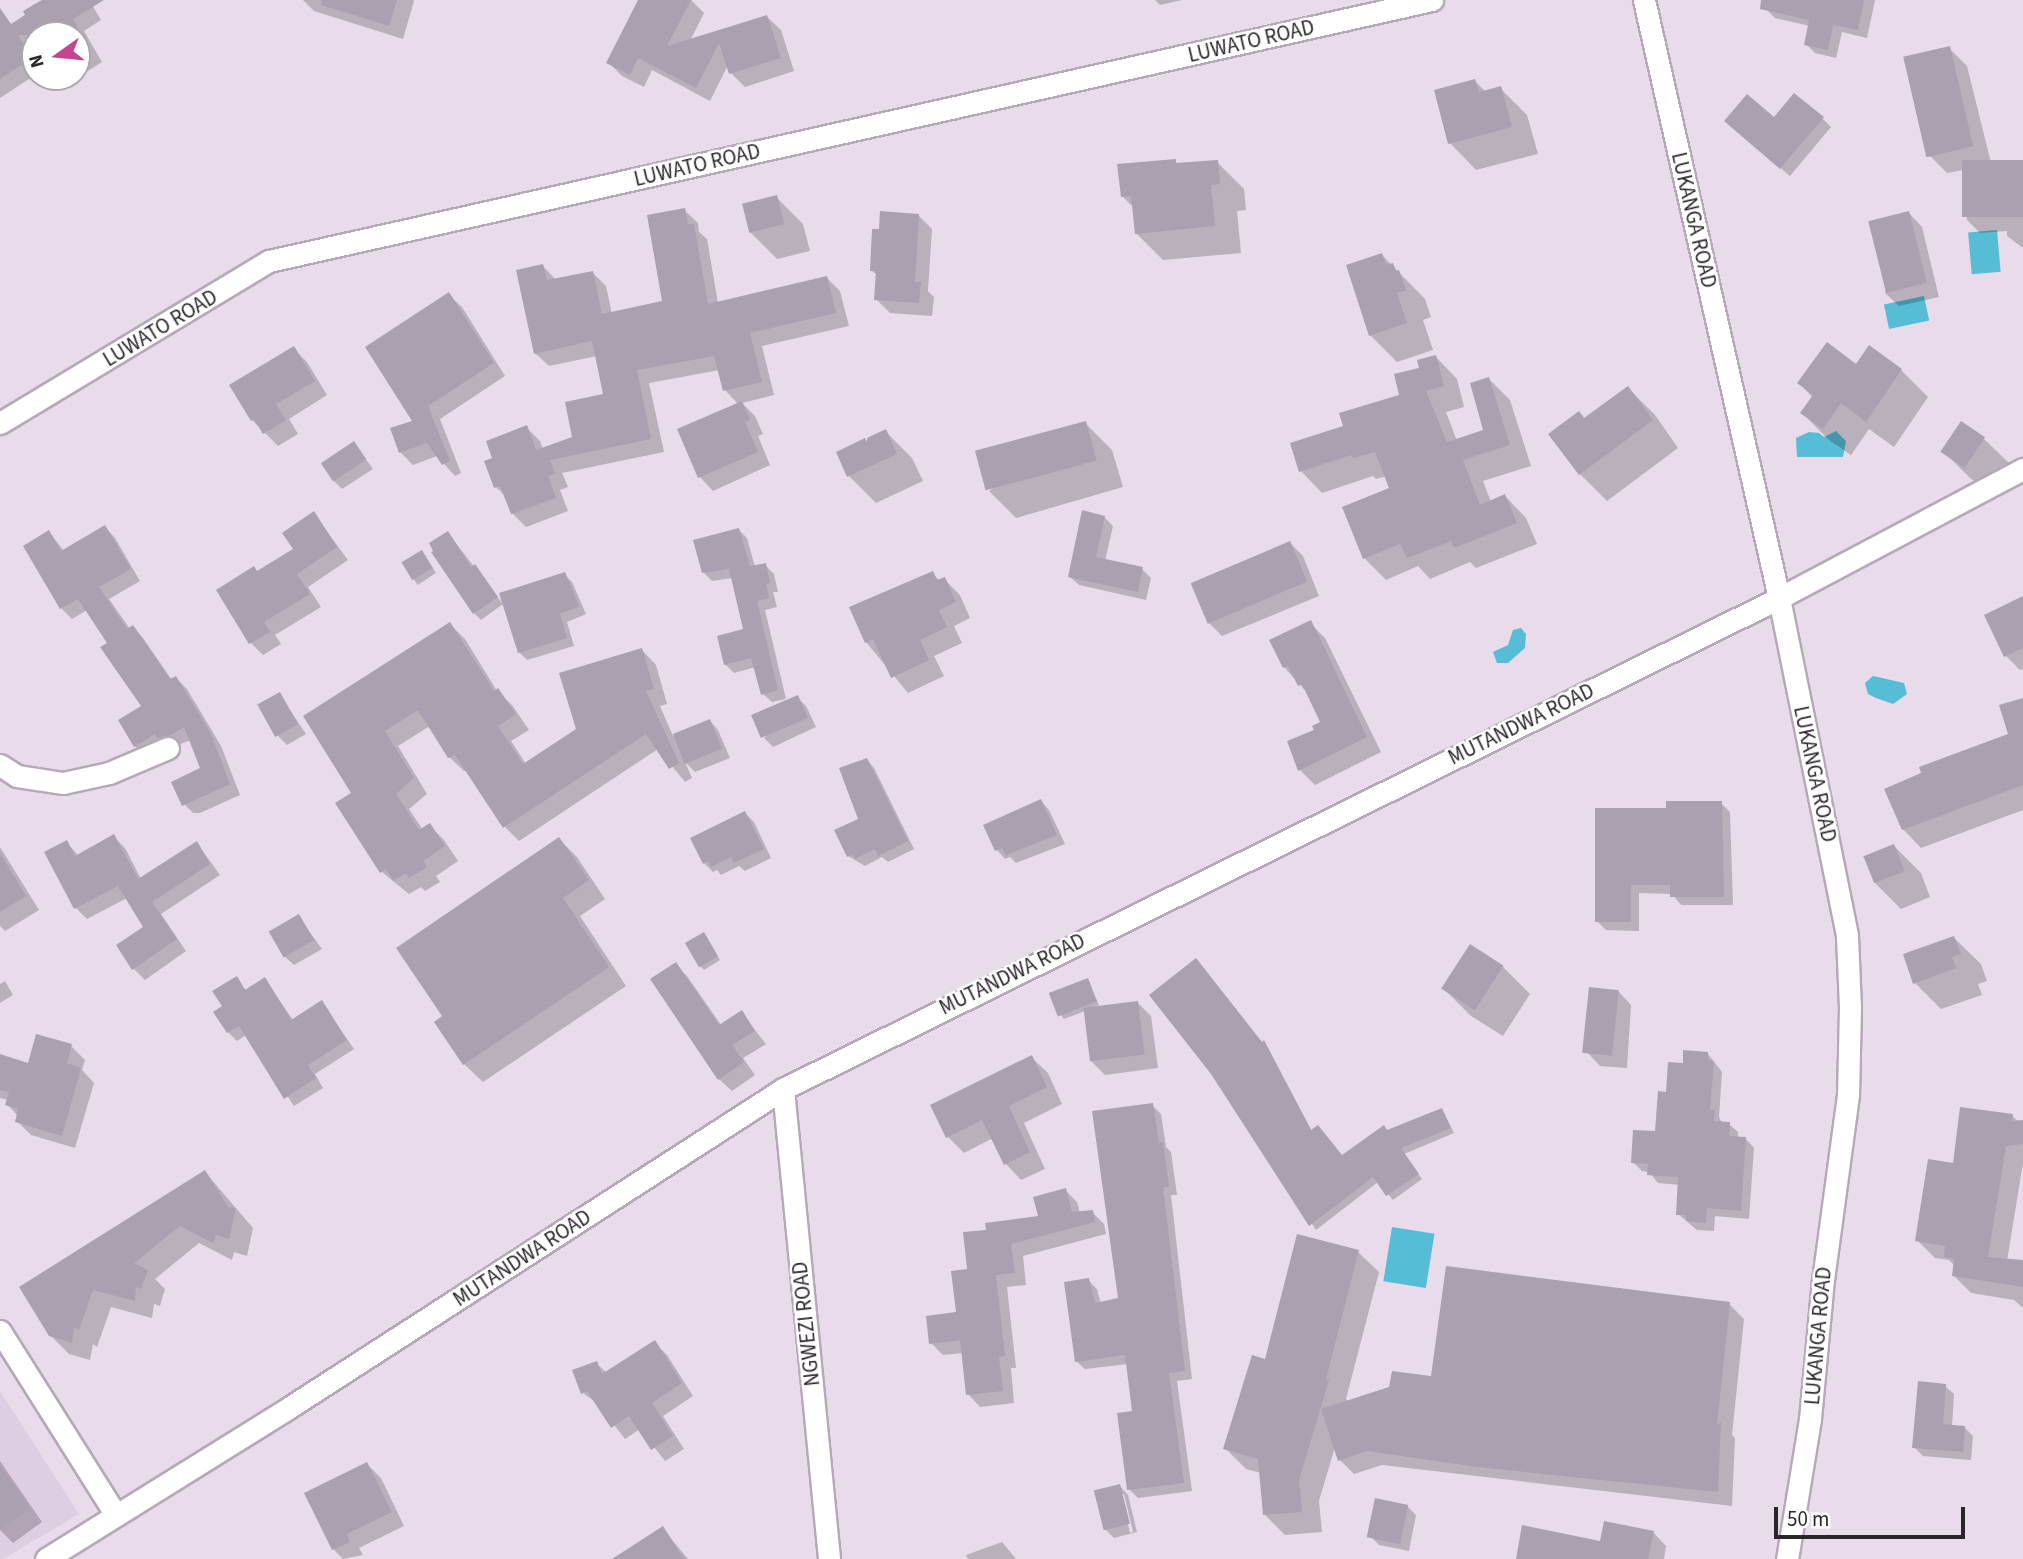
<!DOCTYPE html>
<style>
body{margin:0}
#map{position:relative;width:2023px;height:1559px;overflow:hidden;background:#e8dceb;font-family:"Source Sans 3",sans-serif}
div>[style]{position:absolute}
.built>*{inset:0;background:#decee1}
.water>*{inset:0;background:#57bcd5;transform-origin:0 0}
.shadow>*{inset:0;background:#0003;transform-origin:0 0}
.building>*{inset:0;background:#aaa0af;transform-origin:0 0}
.roads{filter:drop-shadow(2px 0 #b5a9b7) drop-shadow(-2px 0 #b5a9b7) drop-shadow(0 2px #b5a9b7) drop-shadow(0 -2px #b5a9b7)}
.minor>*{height:21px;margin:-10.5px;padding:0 10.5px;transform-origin:10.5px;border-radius:10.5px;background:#fff}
span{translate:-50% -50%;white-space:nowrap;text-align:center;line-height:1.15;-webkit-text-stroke:5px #fff;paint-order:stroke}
.street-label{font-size:21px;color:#2a252b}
.north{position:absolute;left:21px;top:21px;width:70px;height:70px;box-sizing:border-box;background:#fff;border:2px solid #aaa8aa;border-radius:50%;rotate:255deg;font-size:19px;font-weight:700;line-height:28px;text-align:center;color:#2a252b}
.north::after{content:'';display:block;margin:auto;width:24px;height:32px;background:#c34491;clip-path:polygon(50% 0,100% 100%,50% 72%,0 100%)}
.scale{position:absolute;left:1774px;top:1507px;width:191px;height:32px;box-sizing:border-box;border:4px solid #2a252b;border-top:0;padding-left:9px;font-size:21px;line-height:24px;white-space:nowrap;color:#2a252b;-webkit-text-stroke:5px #fff;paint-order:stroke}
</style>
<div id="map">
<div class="built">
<div style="clip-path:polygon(0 1391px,79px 1514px,3px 1559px,0 1559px)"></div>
</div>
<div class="water">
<div style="left:1997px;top:230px;width:42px;height:29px;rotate:85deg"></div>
<div style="left:1924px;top:296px;width:25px;height:41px;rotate:78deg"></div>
<div style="clip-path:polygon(1836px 431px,1846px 441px,1843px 457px,1797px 457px,1796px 438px,1809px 432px,1819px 433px,1824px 437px)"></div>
<div style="clip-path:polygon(1521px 628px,1526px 634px,1525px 648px,1508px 663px,1497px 663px,1493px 652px,1508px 645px,1513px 630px)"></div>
<div style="clip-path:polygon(1873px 676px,1904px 683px,1907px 694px,1893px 704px,1876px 698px,1868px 694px,1865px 683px)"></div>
<div style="left:1392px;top:1227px;width:43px;height:55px;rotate:9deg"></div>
</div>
<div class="shadow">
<div style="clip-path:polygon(45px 0,89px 0,101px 20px,84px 31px,102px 62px,72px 81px,68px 77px,77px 77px,77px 35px,35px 35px,35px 75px,0 98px,0 34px)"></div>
<div style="clip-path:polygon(303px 0,413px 0,414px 1px,403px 39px,314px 11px)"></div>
<div style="clip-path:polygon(640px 0,691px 0,704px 13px,690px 41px,767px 17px,781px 30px,794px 71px,745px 87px,731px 73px,728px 65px,710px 101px,652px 70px,644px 87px,622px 76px,608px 62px)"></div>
<div style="clip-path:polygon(1155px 0,1182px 0,1160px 5px)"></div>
<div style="clip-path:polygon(1768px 0,1875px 0,1867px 38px,1842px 32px,1836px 58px,1815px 53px,1806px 44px,1810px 26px,1775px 18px,1766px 9px)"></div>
<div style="clip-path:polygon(1949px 48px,1967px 66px,1991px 163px,2023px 161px,2023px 248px,2007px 236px,2007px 231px,1980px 233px,1967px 220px,1964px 170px,1947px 173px,1930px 156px)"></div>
<div style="clip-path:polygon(1475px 81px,1486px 92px,1500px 88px,1527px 115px,1538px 154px,1476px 170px,1450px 143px)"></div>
<div style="clip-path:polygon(1774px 119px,1823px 119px,1831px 127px,1790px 176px,1735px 130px)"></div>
<div style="clip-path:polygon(1175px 161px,1179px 165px,1217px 162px,1244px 189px,1246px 210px,1237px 211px,1241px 253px,1163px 260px,1136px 233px,1134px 208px,1122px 196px)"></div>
<div style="clip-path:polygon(776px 197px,803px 224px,810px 251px,777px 259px,750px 232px)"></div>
<div style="clip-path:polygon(684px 210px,698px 223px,699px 232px,707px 239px,718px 303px,827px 278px,840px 291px,849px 326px,762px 346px,774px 395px,742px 403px,755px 416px,763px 434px,758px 436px,770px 465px,713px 491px,700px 477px,679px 430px,738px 404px,725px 390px,720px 370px,649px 383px,664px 452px,562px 473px,568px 487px,560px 490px,568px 511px,526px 527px,512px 513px,506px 497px,496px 487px,494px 459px,527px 428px,540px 441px,543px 449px,574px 438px,605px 395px,597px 356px,549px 366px,535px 353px,543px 266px,556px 280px,592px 272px,606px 286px,612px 314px,664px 303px)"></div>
<div style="clip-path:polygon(1909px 213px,1922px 227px,1939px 297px,1899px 306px,1885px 293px)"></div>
<div style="clip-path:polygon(918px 215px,932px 229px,928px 291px,934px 297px,932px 316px,890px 313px,876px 299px,878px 276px,872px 271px,880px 231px)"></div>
<div style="clip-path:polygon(1382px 255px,1425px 299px,1431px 317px,1423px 320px,1433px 350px,1397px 362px,1370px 335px)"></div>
<div style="clip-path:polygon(449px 295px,462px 307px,505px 376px,440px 419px,461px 473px,455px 476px,437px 456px,413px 465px,401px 453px,392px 429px,415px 421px)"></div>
<div style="clip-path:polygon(293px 348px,307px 362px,327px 395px,289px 419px,298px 434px,278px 446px,252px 420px)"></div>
<div style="clip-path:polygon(1870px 348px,1901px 370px,1928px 397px,1894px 447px,1869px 429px,1851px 455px,1829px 440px,1802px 413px,1813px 398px,1799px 383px,1857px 366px)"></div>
<div style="clip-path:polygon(1436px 357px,1457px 379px,1464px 407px,1446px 412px,1457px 441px,1485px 431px,1489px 379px,1510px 400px,1531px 466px,1483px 481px,1491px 502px,1505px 496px,1526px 518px,1537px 544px,1476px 568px,1470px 562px,1430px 579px,1418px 566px,1386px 580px,1364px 558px,1392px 489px,1387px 476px,1376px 479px,1373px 476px,1322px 493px,1301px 471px,1345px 427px,1401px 396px,1421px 369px)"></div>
<div style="clip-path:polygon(1628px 388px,1655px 415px,1678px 448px,1607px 501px,1580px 474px,1585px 420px)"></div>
<div style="clip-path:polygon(1085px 423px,1112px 450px,1123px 487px,1016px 518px,989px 491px)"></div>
<div style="clip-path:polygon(885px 431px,912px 458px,923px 481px,876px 503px,849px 476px,868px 443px)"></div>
<div style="clip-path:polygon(1984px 439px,2011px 465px,1992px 493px,1970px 478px,1943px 451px)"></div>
<div style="clip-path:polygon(354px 443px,373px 469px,342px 489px,333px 480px)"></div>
<div style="clip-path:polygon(314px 514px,348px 560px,308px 587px,321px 607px,275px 635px,281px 644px,263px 655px,251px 643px,218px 590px,258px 572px,295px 549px)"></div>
<div style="clip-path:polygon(1104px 517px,1113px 526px,1105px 561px,1142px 569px,1151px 578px,1146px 600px,1079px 585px,1070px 577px)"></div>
<div style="clip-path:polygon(105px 527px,115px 538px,140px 581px,109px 599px,130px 629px,133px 627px,143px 638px,172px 680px,176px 678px,187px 689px,221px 746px,240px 795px,200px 813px,193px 813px,182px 802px,202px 769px,191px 740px,146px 757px,135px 746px,143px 707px,110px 643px,87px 610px,72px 619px,61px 608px,49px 532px,64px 551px)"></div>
<div style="clip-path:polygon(738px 529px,747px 538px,755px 567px,765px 565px,774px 574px,778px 592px,773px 592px,777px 607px,765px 610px,786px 699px,772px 702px,763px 694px,756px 667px,734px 673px,725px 664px,745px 630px,733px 578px,712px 581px,704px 573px)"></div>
<div style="clip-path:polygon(448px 533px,503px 604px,481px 620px,474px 613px)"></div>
<div style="clip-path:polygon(1290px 543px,1303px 556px,1319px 596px,1222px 636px,1208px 622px)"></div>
<div style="left:422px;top:552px;width:25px;height:22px;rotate:56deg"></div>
<div style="clip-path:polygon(932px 573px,940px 581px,944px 579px,960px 595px,970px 618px,954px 626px,962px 643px,934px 656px,944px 676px,908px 693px,866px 642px)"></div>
<div style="clip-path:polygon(564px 574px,572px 582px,586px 614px,567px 622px,574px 646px,527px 660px,519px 652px)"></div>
<div style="clip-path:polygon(2023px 598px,2023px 669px,2020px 670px,2006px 656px)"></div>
<div style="clip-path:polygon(1310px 623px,1325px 638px,1381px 752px,1315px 785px,1300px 770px,1323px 723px,1309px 695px,1284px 667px)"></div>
<div style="clip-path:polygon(450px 624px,465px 639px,497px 691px,512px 705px,529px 730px,511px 741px,526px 764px,578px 730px,642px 650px,656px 665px,667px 704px,660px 706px,673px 736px,710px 721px,718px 730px,730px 758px,695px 772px,685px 762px,692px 778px,685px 782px,658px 749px,519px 841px,505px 827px,467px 770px,464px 771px,449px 757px,430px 726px,398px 746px,427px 794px,409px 809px,423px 830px,429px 825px,444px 840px,458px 861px,436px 876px,440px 882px,425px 891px,421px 887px,409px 894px,382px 872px,338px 804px,354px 793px,305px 716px)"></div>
<div style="clip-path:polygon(280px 695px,306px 734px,287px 745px,278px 736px)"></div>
<div style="clip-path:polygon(797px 697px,806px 706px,816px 727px,773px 747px,764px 738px)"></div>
<div style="clip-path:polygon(2023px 699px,2023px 810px,1921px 848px,1903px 829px,2010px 735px)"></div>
<div style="clip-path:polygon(867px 760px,874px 768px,914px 849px,888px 862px,882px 857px,865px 866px,848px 856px,860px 820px)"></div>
<div style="clip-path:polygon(1041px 801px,1049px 810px,1065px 844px,1016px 863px,1010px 857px,1005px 859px,997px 850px)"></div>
<div style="clip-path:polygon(1721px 803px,1730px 812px,1733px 905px,1681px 905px,1672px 894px,1639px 893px,1639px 931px,1606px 930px,1597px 921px,1668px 810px)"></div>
<div style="clip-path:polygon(745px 813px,754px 822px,771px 858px,745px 871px,739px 866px,721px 875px,717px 870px,713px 872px,704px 863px,692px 839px)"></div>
<div style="clip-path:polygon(114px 837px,125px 848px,141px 879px,197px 843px,220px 875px,161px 914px,186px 951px,145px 980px,134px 969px,145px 927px,127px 898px,87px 919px,76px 908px,46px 853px,66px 842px,78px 855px)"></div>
<div style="clip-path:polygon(559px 839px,577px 857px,605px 899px,580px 916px,626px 986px,483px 1082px,464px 1064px,436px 1022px,444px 1017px)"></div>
<div style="clip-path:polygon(1894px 846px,1921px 873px,1930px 897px,1901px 909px,1874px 882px)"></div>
<div style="clip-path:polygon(0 847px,39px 910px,5px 931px,0 926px)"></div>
<div style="clip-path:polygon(298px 916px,322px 949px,294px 965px,285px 957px)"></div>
<div style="clip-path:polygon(704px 935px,720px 960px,704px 970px,700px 966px)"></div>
<div style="clip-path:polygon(1954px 938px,1981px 964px,1987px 981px,1978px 984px,1982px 995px,1941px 1009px,1915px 983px)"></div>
<div style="clip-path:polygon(675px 964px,687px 976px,721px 1025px,741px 1012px,766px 1044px,743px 1058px,755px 1075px,732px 1091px,719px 1079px)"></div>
<div style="clip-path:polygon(1503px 967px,1530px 994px,1503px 1036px,1471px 1016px,1444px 989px)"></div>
<div style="clip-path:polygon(236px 979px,247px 991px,265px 979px,293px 1020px,321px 1002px,354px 1049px,315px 1074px,323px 1088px,294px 1106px,246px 1035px,237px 1041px,228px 1032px,224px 1007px)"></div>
<div style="clip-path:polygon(1087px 980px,1099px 1005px,1093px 1007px,1138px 1003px,1151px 1016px,1158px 1068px,1105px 1075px,1091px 1061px,1085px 1011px,1064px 1019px,1061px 1015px)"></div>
<div style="clip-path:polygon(5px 981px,13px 995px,0 1003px,0 984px)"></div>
<div style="clip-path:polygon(1618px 991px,1631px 1005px,1627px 1068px,1600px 1066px,1587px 1052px)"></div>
<div style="clip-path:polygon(1264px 1042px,1312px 1131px,1342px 1157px,1388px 1131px,1442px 1110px,1454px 1133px,1404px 1154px,1422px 1179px,1393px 1200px,1378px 1182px,1316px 1230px,1212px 1073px)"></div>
<div style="clip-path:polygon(71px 1046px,85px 1060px,82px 1070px,94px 1083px,75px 1148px,31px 1135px,17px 1121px,18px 1116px,7px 1104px,8px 1100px,0 1098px,0 1056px,29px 1065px)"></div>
<div style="clip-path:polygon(1708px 1054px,1722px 1072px,1719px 1117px,1722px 1123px,1729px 1124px,1738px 1132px,1738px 1138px,1746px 1139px,1754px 1148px,1749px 1219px,1715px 1216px,1714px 1231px,1697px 1230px,1678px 1214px,1680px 1185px,1658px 1183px,1649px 1172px,1642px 1171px,1633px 1162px,1657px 1133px,1667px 1094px,1684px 1064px)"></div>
<div style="clip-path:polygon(1031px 1057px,1048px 1073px,1062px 1104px,1024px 1123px,1045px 1169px,1021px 1180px,1005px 1163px,993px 1138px,964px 1153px,948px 1137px)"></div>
<div style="clip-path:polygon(1152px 1105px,1161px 1114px,1166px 1147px,1171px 1152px,1177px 1195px,1171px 1195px,1192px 1379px,1177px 1381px,1192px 1491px,1138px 1498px,1129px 1489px,1134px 1412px,1128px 1364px,1085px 1369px,1076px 1361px,1088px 1280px,1097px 1289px,1101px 1304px,1120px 1300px)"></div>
<div style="clip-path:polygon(2012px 1116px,2019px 1122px,2023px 1121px,2023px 1163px,2007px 1261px,2023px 1262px,2023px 1308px,2014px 1300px,1971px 1293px,1953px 1275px,1955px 1266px,1949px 1260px,1935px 1258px,1917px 1240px,1955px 1165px)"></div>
<div style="clip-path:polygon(205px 1172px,253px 1228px,247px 1256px,234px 1252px,232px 1260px,199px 1243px,155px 1279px,165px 1289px,160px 1306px,154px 1304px,152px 1318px,111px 1307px,97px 1347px,93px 1344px,90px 1360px,69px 1354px,50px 1335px)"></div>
<div style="clip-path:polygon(1065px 1190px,1077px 1202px,1080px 1213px,1092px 1212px,1104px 1224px,1106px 1234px,1023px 1256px,1026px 1285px,1007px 1287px,1016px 1368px,1011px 1368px,1014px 1403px,980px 1407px,968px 1394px,963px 1353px,943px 1355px,931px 1343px,958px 1314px,969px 1270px,988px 1231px,1040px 1218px)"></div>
<div style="clip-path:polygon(1358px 1252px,1379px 1272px,1346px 1399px,1349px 1402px,1729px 1304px,1744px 1319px,1732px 1435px,1735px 1438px,1732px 1506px,1382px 1465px,1354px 1474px,1340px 1460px,1335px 1447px,1319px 1501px,1322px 1532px,1285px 1535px,1264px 1514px,1261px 1473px,1246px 1469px,1225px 1448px,1266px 1362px)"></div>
<div style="clip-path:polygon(654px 1342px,667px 1355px,693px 1396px,663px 1416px,684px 1449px,665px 1461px,640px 1429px,625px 1439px,598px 1404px,583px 1393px,596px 1363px,607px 1373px)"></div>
<div style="clip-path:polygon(1945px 1386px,1954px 1394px,1952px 1427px,1964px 1427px,1973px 1436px,1971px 1460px,1923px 1456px,1914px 1447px)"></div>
<div style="clip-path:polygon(0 1461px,42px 1522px,13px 1543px,0 1530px)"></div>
<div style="clip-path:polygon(367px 1464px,381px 1478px,404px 1526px,359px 1548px,363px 1555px,343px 1559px,333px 1549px)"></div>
<div style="clip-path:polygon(evenodd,1120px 1486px,1128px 1495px,1137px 1532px,1114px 1538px,1105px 1529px,1120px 1486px,1121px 1494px,1124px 1494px,1133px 1532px,1130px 1533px,1121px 1494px)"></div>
<div style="clip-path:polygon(1407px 1506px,1416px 1515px,1409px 1551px,1379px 1545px,1370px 1536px)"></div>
<div style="clip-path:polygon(662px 1528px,688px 1559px,624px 1559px)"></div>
<div style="clip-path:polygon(1653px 1532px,1666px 1546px,1664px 1559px,1518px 1559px)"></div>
<div style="clip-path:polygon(1002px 1542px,1016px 1559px,968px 1559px,966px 1555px)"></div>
</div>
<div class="building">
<div style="clip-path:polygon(42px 0,104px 0,73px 19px,78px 28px,67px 35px,18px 35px,32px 58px,0 79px,0 8px,11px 24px,25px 15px,23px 11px)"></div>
<div style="clip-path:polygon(322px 0,397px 0,389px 26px,321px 5px)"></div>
<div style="clip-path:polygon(638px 0,691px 0,667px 46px,767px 15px,781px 58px,729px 74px,719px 43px,696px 88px,638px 58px,630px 75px,606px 63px)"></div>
<div style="clip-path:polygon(1761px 0,1864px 0,1858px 30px,1833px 25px,1828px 50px,1804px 45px,1809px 20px,1760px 9px)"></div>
<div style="left:1950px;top:46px;width:103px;height:48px;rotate:77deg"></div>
<div style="clip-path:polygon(1475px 79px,1479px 92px,1501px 86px,1512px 127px,1448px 144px,1434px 90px)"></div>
<div style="clip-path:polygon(1794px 93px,1824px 117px,1780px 169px,1724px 121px,1747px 94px,1774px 117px)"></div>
<div style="clip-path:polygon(1176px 159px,1176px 163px,1218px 160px,1220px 184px,1211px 185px,1215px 226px,1135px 234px,1131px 196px,1121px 197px,1117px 164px)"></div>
<div style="left:2023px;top:160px;width:57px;height:61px;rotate:90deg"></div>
<div style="left:777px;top:195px;width:30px;height:36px;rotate:76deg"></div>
<div style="clip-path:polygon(685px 208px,688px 224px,694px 224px,708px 304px,827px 276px,836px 313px,750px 333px,762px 382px,723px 391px,714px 356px,637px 370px,651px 439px,550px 460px,555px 474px,548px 476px,556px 498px,511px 514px,500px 486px,494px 488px,484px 461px,492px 458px,486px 441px,527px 425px,536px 450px,572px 437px,565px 402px,603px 394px,592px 341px,534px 354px,516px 270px,543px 264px,547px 280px,593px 271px,602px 314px,662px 301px,647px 215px)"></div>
<div style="clip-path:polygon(880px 211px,919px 214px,915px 282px,921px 282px,919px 303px,874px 300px,876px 271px,870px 271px,872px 229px,879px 229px)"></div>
<div style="left:1909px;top:211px;width:74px;height:42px;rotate:76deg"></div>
<div style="clip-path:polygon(1382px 253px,1386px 265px,1393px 263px,1396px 271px,1399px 270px,1406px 290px,1397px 293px,1407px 323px,1369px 336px,1346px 265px)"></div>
<div style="clip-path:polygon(449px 292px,494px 363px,428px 406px,450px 461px,442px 465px,427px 443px,399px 453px,390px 428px,412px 421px,365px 347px)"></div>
<div style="clip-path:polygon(1827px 342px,1856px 364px,1869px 345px,1902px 369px,1866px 422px,1841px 403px,1823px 429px,1800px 413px,1813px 395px,1797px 383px)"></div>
<div style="clip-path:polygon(294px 346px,315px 381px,276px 404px,286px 420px,263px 434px,254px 419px,251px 421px,229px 385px)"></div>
<div style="clip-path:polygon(1436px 355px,1444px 386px,1426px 391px,1447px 442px,1483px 430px,1470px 383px,1489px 377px,1510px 445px,1463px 460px,1480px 505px,1505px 494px,1517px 523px,1454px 548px,1451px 541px,1407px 558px,1400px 544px,1363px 559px,1342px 507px,1389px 488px,1375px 452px,1353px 458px,1352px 455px,1299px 472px,1290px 443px,1343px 426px,1339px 413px,1399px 395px,1394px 374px,1419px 368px,1417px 360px)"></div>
<div style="clip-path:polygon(1628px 386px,1653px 420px,1579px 475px,1548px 434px,1579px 411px,1584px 418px)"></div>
<div style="clip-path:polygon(742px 401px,750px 420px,745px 422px,758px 452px,698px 478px,677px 429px)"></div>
<div style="left:1086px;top:421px;width:41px;height:115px;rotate:75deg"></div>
<div style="left:1961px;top:421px;width:29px;height:37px;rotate:34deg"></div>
<div style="clip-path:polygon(886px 429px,897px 454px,847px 477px,836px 452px,865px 438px,867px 442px,867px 438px)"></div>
<div style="left:354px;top:441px;width:22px;height:40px;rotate:56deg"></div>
<div style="clip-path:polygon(1082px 510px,1105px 516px,1096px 557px,1143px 567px,1138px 592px,1068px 577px)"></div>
<div style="clip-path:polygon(314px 511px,337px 547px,297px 574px,310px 594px,264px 622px,270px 632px,249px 644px,216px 590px,254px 566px,257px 571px,293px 549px,282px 533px)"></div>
<div style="clip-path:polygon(105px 525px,131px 569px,99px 587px,127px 629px,133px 625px,170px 679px,176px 676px,211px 734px,230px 784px,182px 806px,171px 782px,200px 768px,184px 727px,171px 735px,157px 738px,155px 734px,134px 747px,118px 720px,141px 706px,100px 647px,107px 643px,78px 599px,60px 609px,23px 546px,49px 530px,61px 551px)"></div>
<div style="clip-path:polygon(739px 528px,750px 566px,766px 563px,770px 583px,766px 584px,769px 598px,757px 601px,778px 690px,761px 695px,751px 658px,724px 665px,717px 636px,743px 629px,729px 569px,702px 573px,693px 540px)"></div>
<div style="clip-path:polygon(448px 531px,471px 567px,475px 564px,498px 597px,473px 614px,431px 552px,433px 551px,429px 543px)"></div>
<div style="left:1290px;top:541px;width:44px;height:108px;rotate:67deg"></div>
<div style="left:422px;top:550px;width:21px;height:24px;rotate:59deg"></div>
<div style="clip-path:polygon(933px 571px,937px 580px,945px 577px,956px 602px,939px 610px,947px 627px,920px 640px,929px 660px,891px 678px,873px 639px,865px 643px,849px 607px)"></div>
<div style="clip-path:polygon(565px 572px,579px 606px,560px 614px,567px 638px,518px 653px,499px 593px)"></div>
<div style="clip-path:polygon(2023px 596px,2023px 648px,2004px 657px,1984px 615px)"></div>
<div style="clip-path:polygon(1311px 620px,1367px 737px,1298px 771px,1287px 741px,1314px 730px,1312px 726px,1320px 722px,1302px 684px,1298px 686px,1288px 666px,1283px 668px,1269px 640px)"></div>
<div style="clip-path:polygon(450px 622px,494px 691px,498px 688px,516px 714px,498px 726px,523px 764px,576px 729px,559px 673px,642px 648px,654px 689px,646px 691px,679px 763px,669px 769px,646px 734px,503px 828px,455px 755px,448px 758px,418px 710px,385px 731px,414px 778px,396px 794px,419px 830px,430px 823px,445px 846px,423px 861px,427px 867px,409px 878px,406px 873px,393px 881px,386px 869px,380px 873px,335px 803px,351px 793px,303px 716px)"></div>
<div style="left:280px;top:692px;width:37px;height:26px;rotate:61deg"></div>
<div style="left:798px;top:695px;width:25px;height:51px;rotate:67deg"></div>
<div style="clip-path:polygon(2023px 698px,2023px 785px,1902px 830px,1884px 789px,1921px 773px,1919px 767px,2008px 734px,1999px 705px)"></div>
<div style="left:710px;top:719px;width:32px;height:40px;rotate:68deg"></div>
<div style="clip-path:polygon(867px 758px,908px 841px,878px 856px,875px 849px,855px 859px,853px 854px,847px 857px,834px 830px,858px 819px,839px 768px)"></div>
<div style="clip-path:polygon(1041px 799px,1057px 835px,1006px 855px,1002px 848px,995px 851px,983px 825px)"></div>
<div style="clip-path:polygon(1666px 801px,1722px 801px,1724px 897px,1670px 897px,1670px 885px,1631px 885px,1631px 922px,1595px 922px,1595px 808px,1666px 808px)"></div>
<div style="clip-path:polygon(745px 811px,764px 849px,734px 863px,731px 857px,711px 867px,708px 861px,703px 864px,690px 838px)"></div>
<div style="clip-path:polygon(114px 834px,138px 879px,197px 841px,210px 864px,152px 902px,177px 939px,132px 970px,116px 945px,143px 927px,118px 886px,74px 909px,44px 852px,67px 840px,75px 856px)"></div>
<div style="clip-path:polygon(559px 837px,589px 880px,563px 898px,609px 967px,463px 1065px,434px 1022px,442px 1016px,396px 948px)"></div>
<div style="left:1894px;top:844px;width:29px;height:33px;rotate:68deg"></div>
<div style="clip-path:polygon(0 853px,26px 896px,0 912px)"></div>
<div style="left:299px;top:914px;width:30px;height:35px;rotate:60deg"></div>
<div style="left:704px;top:932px;width:28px;height:22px;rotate:60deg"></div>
<div style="clip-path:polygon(1954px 936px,1961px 954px,1952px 957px,1956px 968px,1913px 984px,1903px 954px)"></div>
<div style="left:1470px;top:944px;width:40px;height:53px;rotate:33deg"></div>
<div style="clip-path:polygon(1196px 958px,1262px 1042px,1264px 1040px,1311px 1130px,1318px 1125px,1342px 1155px,1384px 1125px,1387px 1130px,1442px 1108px,1451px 1128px,1401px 1148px,1419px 1174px,1386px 1196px,1373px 1177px,1309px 1226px,1211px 1074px,1149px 995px)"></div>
<div style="clip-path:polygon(676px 962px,719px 1025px,742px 1010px,755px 1031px,732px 1045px,744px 1062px,718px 1080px,650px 979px)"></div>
<div style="clip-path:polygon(237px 976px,245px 990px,265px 977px,291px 1020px,322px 1000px,347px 1040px,308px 1065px,316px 1078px,284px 1099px,239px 1026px,227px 1033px,213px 1012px,222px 1006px,212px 991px)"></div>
<div style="left:1088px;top:978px;width:25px;height:42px;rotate:69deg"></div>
<div style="left:1589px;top:987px;width:30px;height:66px;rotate:6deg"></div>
<div style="left:1138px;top:1001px;width:54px;height:55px;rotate:83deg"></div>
<div style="clip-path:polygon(36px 1034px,72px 1044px,67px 1063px,81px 1068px,62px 1136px,15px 1122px,18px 1109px,5px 1105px,9px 1092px,0 1090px,0 1054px,28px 1063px)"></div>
<div style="clip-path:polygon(1683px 1050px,1708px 1052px,1708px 1060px,1714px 1061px,1710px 1110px,1715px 1110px,1714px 1121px,1730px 1122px,1729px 1136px,1746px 1137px,1741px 1211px,1707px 1208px,1706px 1223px,1686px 1221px,1686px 1215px,1676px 1215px,1678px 1177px,1647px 1175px,1648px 1164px,1631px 1163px,1633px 1130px,1655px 1131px,1658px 1091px,1666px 1092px,1668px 1062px,1683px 1063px)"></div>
<div style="clip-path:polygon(1032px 1055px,1047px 1087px,1009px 1106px,1030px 1152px,1004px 1165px,982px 1120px,946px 1138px,930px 1105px)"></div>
<div style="clip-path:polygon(1153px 1103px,1159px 1143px,1163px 1142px,1169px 1187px,1163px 1187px,1185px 1371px,1169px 1373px,1184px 1483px,1127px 1490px,1117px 1413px,1132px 1411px,1125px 1355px,1075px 1362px,1064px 1282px,1089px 1278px,1095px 1303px,1118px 1298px,1092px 1111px)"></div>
<div style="clip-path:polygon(1960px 1107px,2013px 1114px,2012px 1121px,2023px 1120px,2023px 1144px,2006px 1146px,1988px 1257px,2023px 1260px,2023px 1287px,1952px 1276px,1954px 1259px,1944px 1257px,1945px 1246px,1915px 1241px,1928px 1159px,1953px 1163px)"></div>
<div style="clip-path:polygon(205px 1170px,228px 1207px,236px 1208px,229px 1239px,216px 1235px,213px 1243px,180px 1226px,134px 1263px,148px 1270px,141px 1289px,136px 1287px,135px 1301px,93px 1290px,79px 1330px,74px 1327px,72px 1343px,49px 1336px,19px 1287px)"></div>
<div style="clip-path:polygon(1066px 1188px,1072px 1212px,1093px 1210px,1095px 1222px,1011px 1244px,1015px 1273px,996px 1275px,1005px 1356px,999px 1357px,1003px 1391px,966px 1395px,960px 1340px,929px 1344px,926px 1316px,956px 1312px,951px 1271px,967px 1269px,963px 1232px,986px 1230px,985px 1223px,1038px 1216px,1033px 1197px)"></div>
<div style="clip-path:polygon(1297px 1234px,1359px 1250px,1326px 1379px,1329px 1380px,1299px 1480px,1302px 1512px,1263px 1515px,1258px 1459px,1223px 1449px,1252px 1355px,1265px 1359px)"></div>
<div style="clip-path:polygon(1446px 1266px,1730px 1302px,1717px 1425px,1721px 1422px,1718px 1492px,1477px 1467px,1367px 1451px,1338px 1461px,1321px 1409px,1389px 1387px,1392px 1371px,1431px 1376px)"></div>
<div style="clip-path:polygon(655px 1340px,682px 1383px,652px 1403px,673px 1436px,651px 1450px,629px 1416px,611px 1428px,587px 1391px,581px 1394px,572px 1370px,597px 1361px,602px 1374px)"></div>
<div style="clip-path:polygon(1918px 1381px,1946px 1384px,1943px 1424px,1965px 1426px,1963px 1452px,1912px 1448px)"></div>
<div style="clip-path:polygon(367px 1462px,392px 1512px,347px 1534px,350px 1542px,332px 1550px,304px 1493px)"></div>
<div style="clip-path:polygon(0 1465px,30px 1508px,0 1529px)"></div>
<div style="left:1120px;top:1484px;width:41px;height:27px;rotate:76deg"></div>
<div style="left:1375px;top:1498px;width:34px;height:40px;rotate:12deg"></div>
<div style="clip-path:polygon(1604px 1521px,1654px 1531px,1648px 1559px,1516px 1559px,1522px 1525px,1600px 1541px)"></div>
<div style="clip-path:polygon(663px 1526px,684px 1559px,612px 1559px)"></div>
</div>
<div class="roads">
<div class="minor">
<div style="left:1644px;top:0;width:613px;rotate:77.28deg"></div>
<div style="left:1779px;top:598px;width:345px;rotate:78.6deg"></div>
<div style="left:1847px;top:936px;width:71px;rotate:87.6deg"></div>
<div style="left:1850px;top:1007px;width:88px;rotate:91.3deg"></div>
<div style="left:1848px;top:1095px;width:186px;rotate:97.7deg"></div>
<div style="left:1823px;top:1279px;width:141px;rotate:95.3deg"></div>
<div style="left:1810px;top:1419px;width:142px;rotate:99.3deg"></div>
<div style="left:0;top:423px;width:314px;rotate:-31.1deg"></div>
<div style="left:269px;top:261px;width:1192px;rotate:-12.65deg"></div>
<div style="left:0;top:765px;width:20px;rotate:33deg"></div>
<div style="left:17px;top:776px;width:47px;rotate:8.7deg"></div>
<div style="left:63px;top:783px;width:47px;rotate:-12.3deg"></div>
<div style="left:109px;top:773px;width:64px;rotate:-23deg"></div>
<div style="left:783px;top:1089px;width:472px;rotate:84.4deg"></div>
<div style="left:0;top:1331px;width:218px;rotate:57.8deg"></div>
<div style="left:46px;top:1559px;width:287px;rotate:-31.9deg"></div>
<div style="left:290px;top:1407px;width:587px;rotate:-32.82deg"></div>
<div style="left:783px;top:1089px;width:1110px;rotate:-26.24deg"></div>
<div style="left:1779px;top:598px;width:276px;rotate:-27.9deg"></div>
</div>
</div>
<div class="street-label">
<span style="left:1251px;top:41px;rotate:-13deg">LUWATO ROAD</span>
<span style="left:697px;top:165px;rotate:-13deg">LUWATO ROAD</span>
<span style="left:1694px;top:220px;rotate:77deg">LUKANGA ROAD</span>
<span style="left:160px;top:328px;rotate:-31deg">LUWATO ROAD</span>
<span style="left:1521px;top:724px;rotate:-26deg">MUTANDWA ROAD</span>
<span style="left:1815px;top:774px;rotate:78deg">LUKANGA ROAD</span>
<span style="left:1012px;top:974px;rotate:-26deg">MUTANDWA ROAD</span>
<span style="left:522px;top:1258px;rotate:-33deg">MUTANDWA ROAD</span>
<span style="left:806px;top:1324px;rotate:-96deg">NGWEZI ROAD</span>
<span style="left:1818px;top:1336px;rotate:-85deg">LUKANGA ROAD</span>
</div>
<div class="north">N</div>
<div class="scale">50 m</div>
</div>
